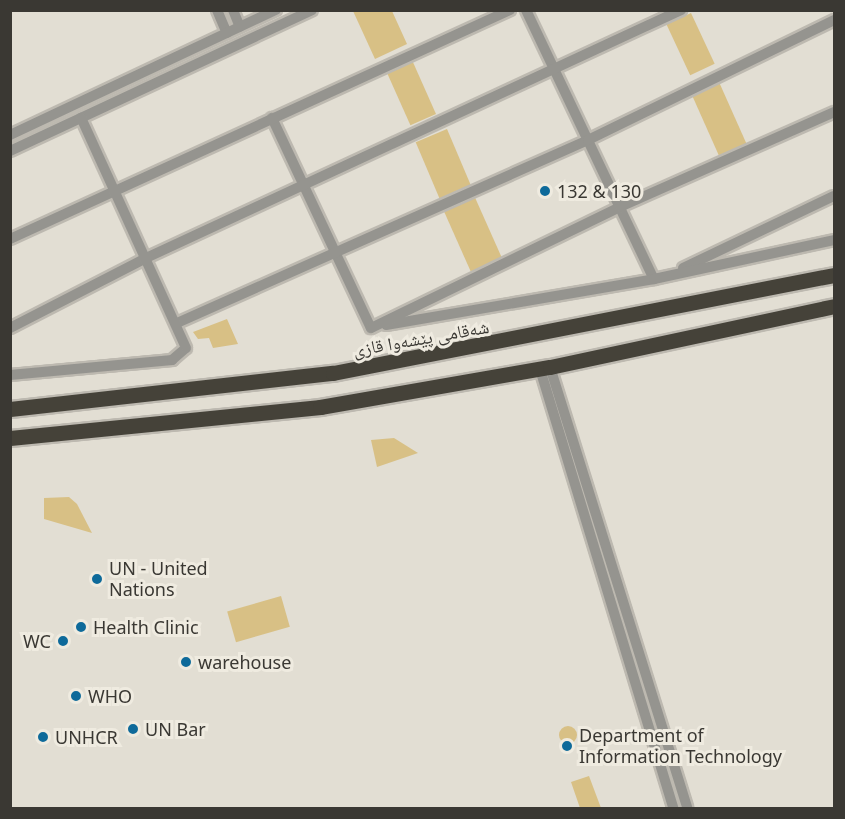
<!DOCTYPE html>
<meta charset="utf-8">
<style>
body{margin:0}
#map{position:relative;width:845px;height:819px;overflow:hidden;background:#e2ded3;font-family:"Noto Sans","Noto Naskh Arabic",sans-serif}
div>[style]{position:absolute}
.green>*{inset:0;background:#d8c085;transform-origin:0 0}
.round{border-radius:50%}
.roads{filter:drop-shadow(2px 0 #bdb9b0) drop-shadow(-2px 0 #bdb9b0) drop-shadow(0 2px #bdb9b0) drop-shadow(0 -2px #bdb9b0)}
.minor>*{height:10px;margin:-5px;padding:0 5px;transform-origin:5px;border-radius:5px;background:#95948f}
.highway>*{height:15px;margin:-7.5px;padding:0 7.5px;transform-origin:7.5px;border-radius:7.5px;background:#454239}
.dots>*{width:16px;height:16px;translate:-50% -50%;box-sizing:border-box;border:3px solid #efebe0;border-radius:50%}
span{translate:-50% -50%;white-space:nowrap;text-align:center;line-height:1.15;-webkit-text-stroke:6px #efebe0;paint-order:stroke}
.poi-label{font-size:18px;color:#3a3833}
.left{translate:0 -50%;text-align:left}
.right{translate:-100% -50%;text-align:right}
.street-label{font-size:18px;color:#3a3833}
.frame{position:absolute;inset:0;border:12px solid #3a3833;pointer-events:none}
</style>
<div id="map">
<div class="green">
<div style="clip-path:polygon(353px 11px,392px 11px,407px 44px,375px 59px)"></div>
<div style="left:691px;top:13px;width:56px;height:27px;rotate:65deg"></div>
<div style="left:412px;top:60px;width:59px;height:28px;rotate:66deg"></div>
<div style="left:719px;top:82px;width:69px;height:30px;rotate:66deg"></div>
<div style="left:447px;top:129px;width:61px;height:34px;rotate:67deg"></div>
<div style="left:473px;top:193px;width:78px;height:34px;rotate:66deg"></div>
<div style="clip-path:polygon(227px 319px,238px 344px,213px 348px,209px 338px,198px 339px,193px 332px)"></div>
<div style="clip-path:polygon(394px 438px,418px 453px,377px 467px,371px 440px)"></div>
<div style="clip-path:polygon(69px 497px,77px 504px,92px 533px,44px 519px,44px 498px)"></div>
<div style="left:281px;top:596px;width:32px;height:56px;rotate:74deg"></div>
<div class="round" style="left:559px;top:726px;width:18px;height:18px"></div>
<div style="clip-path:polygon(589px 776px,601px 808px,580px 808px,571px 782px)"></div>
</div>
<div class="roads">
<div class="minor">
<div style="left:217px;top:10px;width:25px;rotate:67deg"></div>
<div style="left:233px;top:10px;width:18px;rotate:68deg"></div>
<div style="left:526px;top:10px;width:298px;rotate:64.6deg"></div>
<div style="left:272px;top:118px;width:232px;rotate:64.8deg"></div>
<div style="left:10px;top:135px;width:294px;rotate:-25.2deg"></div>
<div style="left:10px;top:151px;width:333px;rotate:-25deg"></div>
<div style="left:10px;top:239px;width:550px;rotate:-24.61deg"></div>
<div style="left:683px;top:268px;width:167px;rotate:-25.5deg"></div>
<div style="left:177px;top:323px;width:450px;rotate:-24deg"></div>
<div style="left:588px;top:140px;width:274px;rotate:-26deg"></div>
<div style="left:386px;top:325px;width:272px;rotate:-9.7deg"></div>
<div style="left:654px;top:279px;width:184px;rotate:-12.2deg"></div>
<div style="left:10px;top:328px;width:153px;rotate:-27.2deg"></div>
<div style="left:146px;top:258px;width:590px;rotate:-24.87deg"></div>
<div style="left:371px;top:328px;width:277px;rotate:-25.9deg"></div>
<div style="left:620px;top:207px;width:234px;rotate:-23.9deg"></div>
<div style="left:550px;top:367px;width:462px;rotate:72.7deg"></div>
<div style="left:540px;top:369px;width:459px;rotate:73.1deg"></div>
<div style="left:10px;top:375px;width:163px;rotate:-5.3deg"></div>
<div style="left:172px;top:360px;width:18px;rotate:-41deg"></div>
<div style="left:186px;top:348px;width:253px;rotate:-114.5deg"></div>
</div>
<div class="highway">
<div style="left:10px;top:409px;width:325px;rotate:-6.4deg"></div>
<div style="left:333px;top:373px;width:510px;rotate:-11.07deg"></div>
<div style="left:10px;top:438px;width:312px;rotate:-5.7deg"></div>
<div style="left:320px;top:407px;width:233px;rotate:-9.9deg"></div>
<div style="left:550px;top:367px;width:290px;rotate:-12.1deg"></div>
</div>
</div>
<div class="dots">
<div style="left:545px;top:191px;background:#0e6a9a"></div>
<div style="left:97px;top:579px;background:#0e6a9a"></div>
<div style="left:81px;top:627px;background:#0e6a9a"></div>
<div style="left:63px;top:641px;background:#0e6a9a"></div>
<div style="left:186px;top:662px;background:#0e6a9a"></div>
<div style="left:76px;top:696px;background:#0e6a9a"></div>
<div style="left:133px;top:729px;background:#0e6a9a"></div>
<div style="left:43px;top:737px;background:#0e6a9a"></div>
<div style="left:567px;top:746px;background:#0e6a9a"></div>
</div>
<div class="poi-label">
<span class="left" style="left:557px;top:191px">132 &amp; 130</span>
<span class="left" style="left:109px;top:579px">UN - United<br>Nations</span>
<span class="left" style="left:93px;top:627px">Health Clinic</span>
<span class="right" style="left:51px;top:641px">WC</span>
<span class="left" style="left:198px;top:662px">warehouse</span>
<span class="left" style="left:88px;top:696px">WHO</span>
<span class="left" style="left:145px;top:729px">UN Bar</span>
<span class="left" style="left:579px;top:746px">Department of<br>Information Technology</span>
<span class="left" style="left:55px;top:737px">UNHCR</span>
</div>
<div class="street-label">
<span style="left:421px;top:338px;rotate:-10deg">شەقامی پێشەوا قازی</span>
</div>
<div class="frame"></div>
</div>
